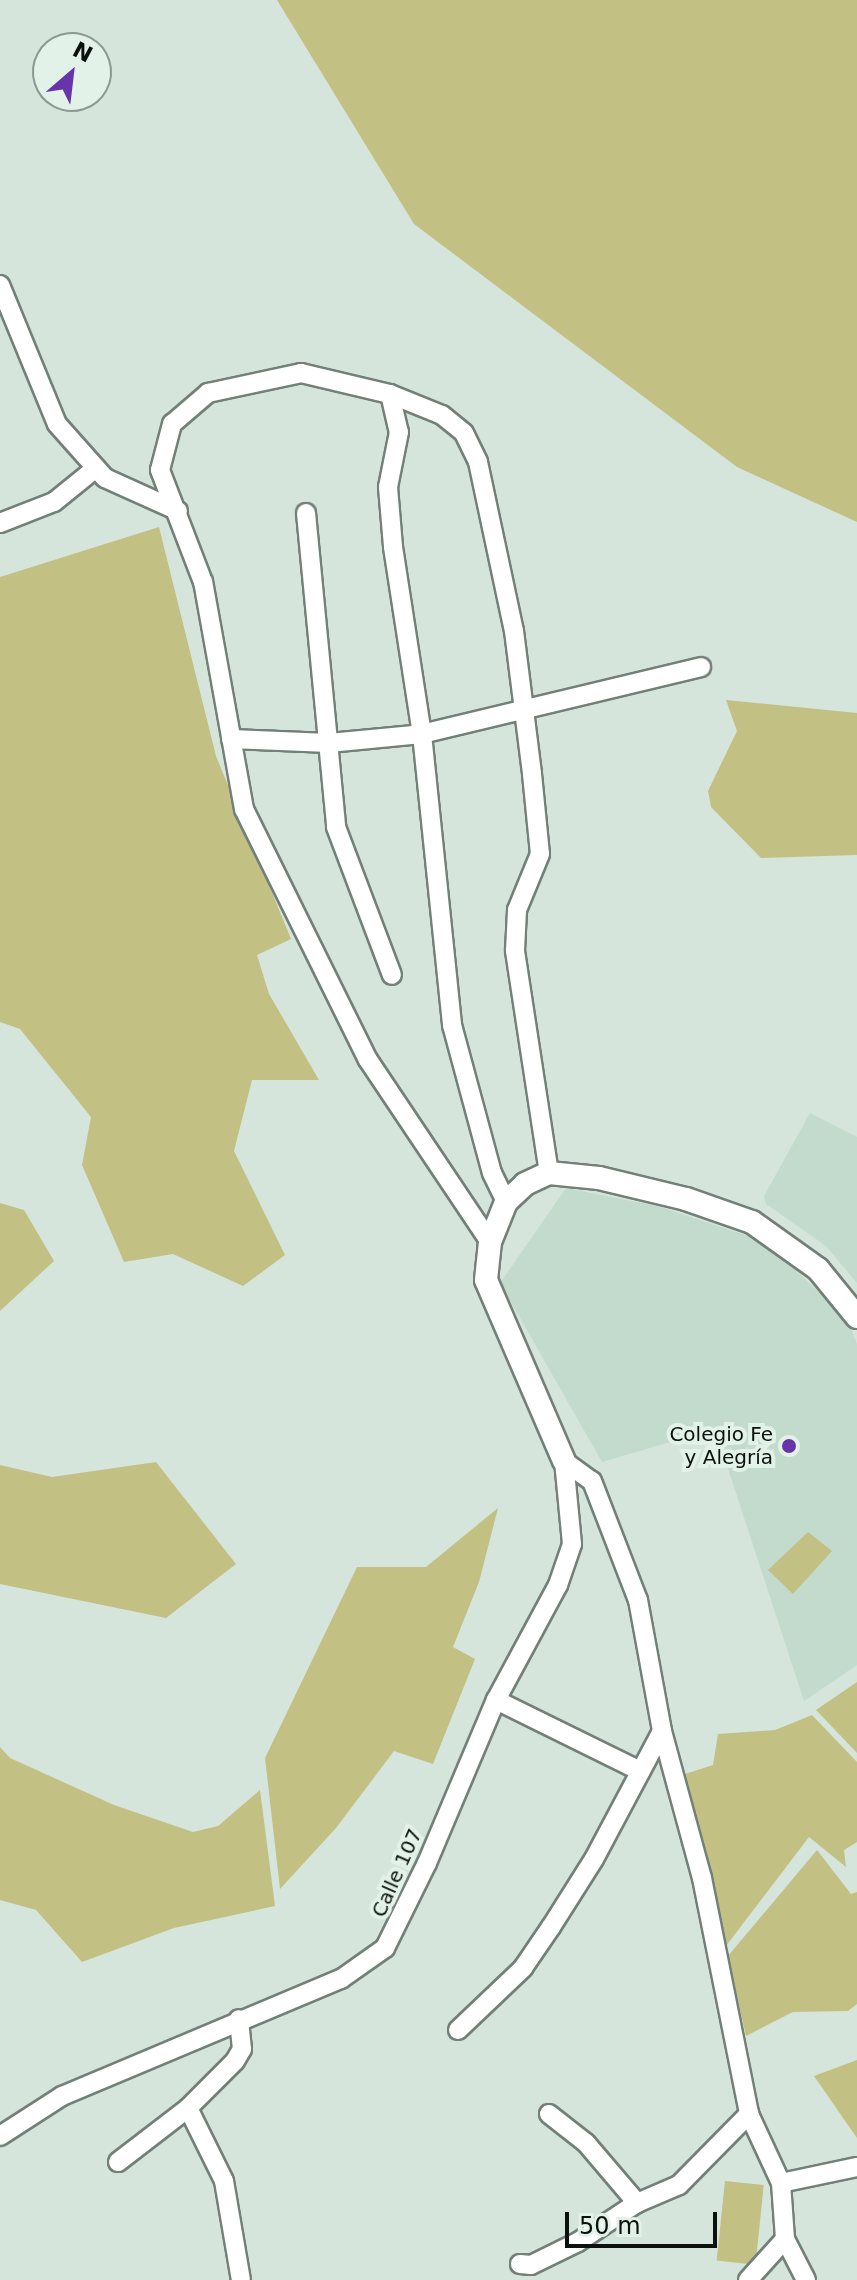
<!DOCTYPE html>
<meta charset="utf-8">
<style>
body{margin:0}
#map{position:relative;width:857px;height:2280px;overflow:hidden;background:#d5e5db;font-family:"DejaVu Sans",sans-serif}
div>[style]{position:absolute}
.built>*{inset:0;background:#c3dbcd}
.green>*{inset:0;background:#c3c083;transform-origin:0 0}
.roads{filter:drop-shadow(2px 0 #728078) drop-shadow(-2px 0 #728078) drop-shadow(0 2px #728078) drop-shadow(0 -2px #728078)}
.minor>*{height:18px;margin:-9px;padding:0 9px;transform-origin:9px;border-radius:9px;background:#fff}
.tertiary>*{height:22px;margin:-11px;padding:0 11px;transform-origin:11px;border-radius:11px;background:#fff}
.dots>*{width:22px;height:22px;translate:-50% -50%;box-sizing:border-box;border:4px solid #e2f2e8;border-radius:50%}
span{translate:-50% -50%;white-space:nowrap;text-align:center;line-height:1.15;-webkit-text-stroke:8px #e2f2e8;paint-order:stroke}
.poi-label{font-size:20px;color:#0b110e}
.right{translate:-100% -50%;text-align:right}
.street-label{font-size:20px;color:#0b110e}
.north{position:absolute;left:32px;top:32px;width:80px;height:80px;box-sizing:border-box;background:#e2f2e8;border:2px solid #8c9891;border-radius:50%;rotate:28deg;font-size:22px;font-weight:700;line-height:32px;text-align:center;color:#0b110e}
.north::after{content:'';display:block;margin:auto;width:28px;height:36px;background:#6635ac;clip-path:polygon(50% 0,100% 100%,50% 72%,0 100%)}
.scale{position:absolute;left:565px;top:2212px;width:152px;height:36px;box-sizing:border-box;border:4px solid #0b110e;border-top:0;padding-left:10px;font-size:24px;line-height:28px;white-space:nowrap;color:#0b110e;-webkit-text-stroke:6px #e2f2e8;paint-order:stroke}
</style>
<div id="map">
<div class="built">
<div style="clip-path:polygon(810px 1113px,857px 1137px,857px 1283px,826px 1246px,766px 1204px,764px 1196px)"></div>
<div style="clip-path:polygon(566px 1188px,657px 1206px,766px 1242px,847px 1319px,857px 1344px,857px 1665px,804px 1701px,715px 1429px,602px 1462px,500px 1283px)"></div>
</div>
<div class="green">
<div style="clip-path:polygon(277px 0,857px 0,857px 522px,737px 467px,414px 224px)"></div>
<div style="clip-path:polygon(159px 527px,216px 756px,291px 939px,257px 955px,269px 994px,319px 1080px,252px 1080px,234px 1151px,285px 1255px,243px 1286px,173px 1254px,124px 1262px,82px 1165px,91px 1117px,20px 1029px,0 1022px,0 577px)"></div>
<div style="clip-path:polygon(726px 700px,857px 713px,857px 855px,761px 858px,711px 807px,708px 791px,737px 731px)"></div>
<div style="clip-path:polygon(0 1203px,24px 1210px,54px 1261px,0 1311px)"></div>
<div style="clip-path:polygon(156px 1462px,236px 1564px,166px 1618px,0 1584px,0 1465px,52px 1477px)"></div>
<div style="clip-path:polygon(498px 1508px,479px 1582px,453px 1647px,475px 1659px,433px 1764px,394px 1751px,336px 1828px,280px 1889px,265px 1758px,357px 1567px,426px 1567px)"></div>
<div style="clip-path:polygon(808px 1532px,832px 1551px,793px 1594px,768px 1570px)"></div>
<div style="clip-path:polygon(857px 1682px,857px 1753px,816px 1710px)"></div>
<div style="clip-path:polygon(812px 1715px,857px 1762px,857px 1842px,844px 1850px,846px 1867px,809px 1837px,726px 1946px,685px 1774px,713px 1765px,718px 1734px,775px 1730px)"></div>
<div style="clip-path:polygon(0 1747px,10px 1758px,114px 1805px,193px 1832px,218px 1826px,260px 1790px,275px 1906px,174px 1928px,82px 1962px,36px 1910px,0 1900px)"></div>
<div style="clip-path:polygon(817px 1850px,851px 1894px,857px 1892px,857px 2004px,848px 2011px,793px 2012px,746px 2036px,728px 1956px)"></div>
<div style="clip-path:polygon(857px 2060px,857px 2138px,814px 2076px)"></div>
<div style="left:725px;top:2181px;width:39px;height:80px;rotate:6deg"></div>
</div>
<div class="roads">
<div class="minor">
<div style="left:0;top:285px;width:150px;rotate:67.7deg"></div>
<div style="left:57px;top:424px;width:72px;rotate:48.4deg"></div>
<div style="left:105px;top:478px;width:80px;rotate:24.3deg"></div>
<div style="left:390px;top:394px;width:39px;rotate:77deg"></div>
<div style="left:399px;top:432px;width:56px;rotate:101.3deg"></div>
<div style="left:388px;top:487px;width:60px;rotate:85.2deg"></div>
<div style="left:393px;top:547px;width:189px;rotate:81.2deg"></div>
<div style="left:422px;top:734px;width:293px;rotate:84.1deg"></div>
<div style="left:452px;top:1025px;width:153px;rotate:74.9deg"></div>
<div style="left:492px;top:1173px;width:32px;rotate:64deg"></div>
<div style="left:306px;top:513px;width:315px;rotate:84.5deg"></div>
<div style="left:336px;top:827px;width:158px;rotate:69.3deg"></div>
<div style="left:0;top:523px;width:58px;rotate:-21.3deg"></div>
<div style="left:54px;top:502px;width:54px;rotate:-39deg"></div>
<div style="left:231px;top:739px;width:98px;rotate:2.3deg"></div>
<div style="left:329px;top:743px;width:93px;rotate:-5.5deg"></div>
<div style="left:422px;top:734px;width:287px;rotate:-13.5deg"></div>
<div style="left:490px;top:1242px;width:219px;rotate:-123.8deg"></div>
<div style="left:368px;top:1060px;width:280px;rotate:-116.3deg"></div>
<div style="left:244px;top:809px;width:231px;rotate:-100.2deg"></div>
<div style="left:203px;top:582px;width:120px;rotate:-111deg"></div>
<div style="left:160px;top:470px;width:48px;rotate:-75.4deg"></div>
<div style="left:172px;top:424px;width:48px;rotate:-40.7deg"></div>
<div style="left:208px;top:393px;width:95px;rotate:-12.1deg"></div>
<div style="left:301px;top:373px;width:91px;rotate:13.3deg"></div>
<div style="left:390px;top:394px;width:56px;rotate:22deg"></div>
<div style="left:442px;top:415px;width:28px;rotate:39deg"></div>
<div style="left:464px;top:433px;width:32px;rotate:64deg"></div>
<div style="left:478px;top:462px;width:173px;rotate:78deg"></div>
<div style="left:514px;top:631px;width:144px;rotate:82.8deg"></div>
<div style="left:532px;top:774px;width:80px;rotate:84.3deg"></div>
<div style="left:540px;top:854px;width:61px;rotate:112.3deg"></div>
<div style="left:517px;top:910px;width:41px;rotate:92.8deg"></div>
<div style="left:515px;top:951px;width:225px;rotate:81.3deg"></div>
<div style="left:564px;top:1461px;width:34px;rotate:36deg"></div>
<div style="left:592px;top:1481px;width:128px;rotate:68.9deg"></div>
<div style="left:638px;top:1600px;width:133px;rotate:79.6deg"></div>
<div style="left:662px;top:1731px;width:152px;rotate:74.8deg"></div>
<div style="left:702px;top:1878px;width:241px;rotate:78.7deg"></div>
<div style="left:749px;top:2114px;width:76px;rotate:65.1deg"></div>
<div style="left:781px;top:2183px;width:56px;rotate:85.9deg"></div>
<div style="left:785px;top:2239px;width:46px;rotate:62.9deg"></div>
<div style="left:496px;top:1700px;width:161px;rotate:26.2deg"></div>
<div style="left:458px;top:2030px;width:90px;rotate:-43.6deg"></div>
<div style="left:523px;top:1968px;width:50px;rotate:-55.7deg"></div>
<div style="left:551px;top:1927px;width:80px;rotate:-57.7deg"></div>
<div style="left:594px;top:1859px;width:145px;rotate:-62deg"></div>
<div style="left:188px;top:2108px;width:81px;rotate:63.7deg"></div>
<div style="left:224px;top:2181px;width:100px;rotate:80.3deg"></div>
<div style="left:549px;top:2114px;width:47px;rotate:38.1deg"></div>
<div style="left:586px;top:2143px;width:79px;rotate:49.6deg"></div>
<div style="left:0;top:2136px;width:74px;rotate:-32.8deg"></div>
<div style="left:62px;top:2096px;width:303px;rotate:-22.8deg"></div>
<div style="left:341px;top:1979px;width:54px;rotate:-35.2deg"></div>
<div style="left:385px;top:1948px;width:95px;rotate:-63.7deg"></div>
<div style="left:427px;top:1863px;width:177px;rotate:-67.1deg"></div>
<div style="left:496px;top:1700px;width:131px;rotate:-61.7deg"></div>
<div style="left:558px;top:1585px;width:43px;rotate:-71.1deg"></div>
<div style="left:572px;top:1544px;width:83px;rotate:-95.5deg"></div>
<div style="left:118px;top:2162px;width:88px;rotate:-37.6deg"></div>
<div style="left:188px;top:2108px;width:66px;rotate:-45deg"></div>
<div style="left:235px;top:2061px;width:14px;rotate:-60deg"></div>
<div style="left:242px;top:2049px;width:30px;rotate:-96deg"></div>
<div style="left:781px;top:2183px;width:78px;rotate:-11.9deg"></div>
<div style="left:520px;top:2264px;width:11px;rotate:5deg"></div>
<div style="left:531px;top:2265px;width:52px;rotate:-26.1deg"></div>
<div style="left:578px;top:2242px;width:71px;rotate:-33.5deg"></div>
<div style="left:637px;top:2203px;width:46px;rotate:-23.2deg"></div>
<div style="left:679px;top:2185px;width:100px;rotate:-45.4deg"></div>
<div style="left:748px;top:2280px;width:55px;rotate:-47.9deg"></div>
</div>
<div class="tertiary">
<div style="left:564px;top:1461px;width:197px;rotate:-113.3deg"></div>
<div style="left:486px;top:1280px;width:38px;rotate:-84deg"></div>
<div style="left:490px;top:1242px;width:43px;rotate:-68.2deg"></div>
<div style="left:506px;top:1202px;width:26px;rotate:-43deg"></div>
<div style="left:525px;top:1184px;width:26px;rotate:-25deg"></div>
<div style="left:549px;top:1173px;width:50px;rotate:5.7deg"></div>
<div style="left:599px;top:1178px;width:89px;rotate:13.6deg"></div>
<div style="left:686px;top:1199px;width:70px;rotate:19.2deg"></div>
<div style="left:752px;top:1222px;width:81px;rotate:35.5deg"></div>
<div style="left:818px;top:1269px;width:62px;rotate:50.9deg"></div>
</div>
</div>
<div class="dots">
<div style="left:789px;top:1446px;background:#6635ac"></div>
</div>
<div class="poi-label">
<span class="right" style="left:773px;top:1446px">Colegio Fe<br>y Alegría</span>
</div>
<div class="street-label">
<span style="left:397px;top:1873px;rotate:-66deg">Calle 107</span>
</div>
<div class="north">N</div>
<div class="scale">50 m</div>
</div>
